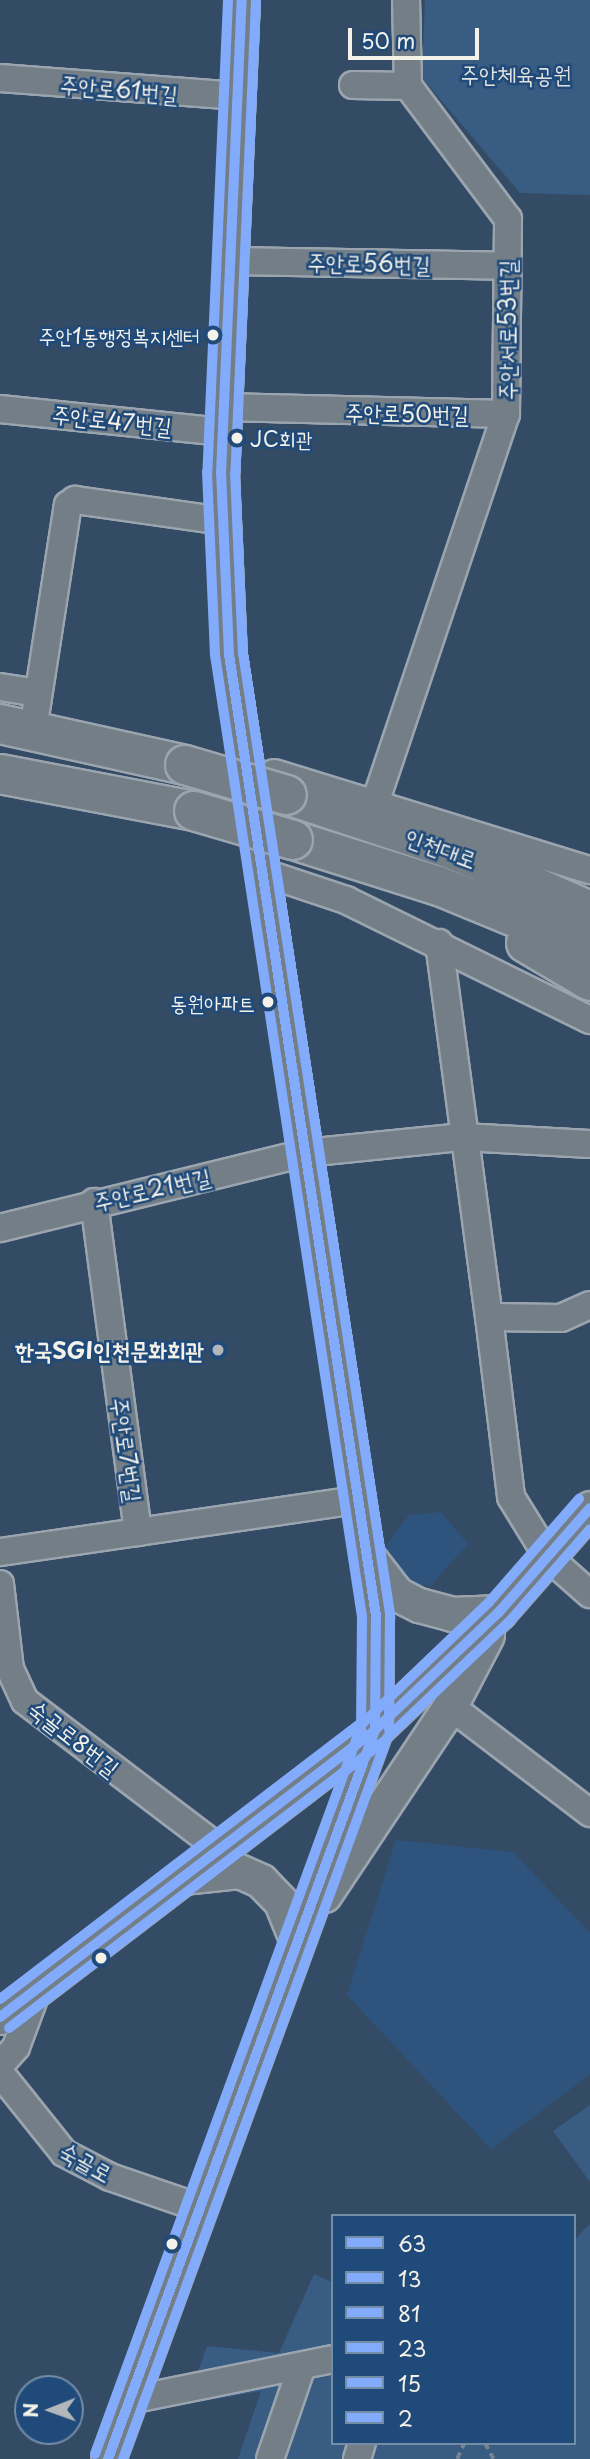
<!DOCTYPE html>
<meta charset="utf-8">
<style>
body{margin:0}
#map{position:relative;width:590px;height:2459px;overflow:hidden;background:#344b65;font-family:"Playpen Sans","Poor Story",sans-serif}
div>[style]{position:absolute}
.built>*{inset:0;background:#2e547d}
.green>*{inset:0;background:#395c83}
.path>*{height:3.5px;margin-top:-1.75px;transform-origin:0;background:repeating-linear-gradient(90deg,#78838f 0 7px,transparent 0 12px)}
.roads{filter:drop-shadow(2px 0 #9ba5af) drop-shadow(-2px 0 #9ba5af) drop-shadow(0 2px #9ba5af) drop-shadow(0 -2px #9ba5af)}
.minor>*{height:26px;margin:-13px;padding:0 13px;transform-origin:13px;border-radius:13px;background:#737e87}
.major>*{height:33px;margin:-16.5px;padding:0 16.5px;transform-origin:16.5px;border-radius:16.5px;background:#737e87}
.highway>*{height:38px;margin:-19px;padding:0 19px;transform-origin:19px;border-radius:19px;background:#737e87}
.bridges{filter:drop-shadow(2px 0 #9ba5af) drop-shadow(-2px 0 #9ba5af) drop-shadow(0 2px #9ba5af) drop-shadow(0 -2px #9ba5af)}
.highway-bridge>*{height:38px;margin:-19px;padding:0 19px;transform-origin:19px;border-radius:19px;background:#737e87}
.bus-1>*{height:10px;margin:-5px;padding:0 5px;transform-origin:5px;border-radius:5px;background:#82abfc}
.bus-2>*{height:10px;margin:-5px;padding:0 5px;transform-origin:5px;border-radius:5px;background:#82abfc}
.bus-3>*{height:10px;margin:-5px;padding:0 5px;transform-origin:5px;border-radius:5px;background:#82abfc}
.bus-4>*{height:10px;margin:-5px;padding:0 5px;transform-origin:5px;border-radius:5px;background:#82abfc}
.bus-5>*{height:10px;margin:-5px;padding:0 5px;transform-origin:5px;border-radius:5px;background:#82abfc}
.bus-6>*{height:10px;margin:-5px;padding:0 5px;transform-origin:5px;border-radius:5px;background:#82abfc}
.dots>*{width:19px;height:19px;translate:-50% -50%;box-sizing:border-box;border:4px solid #1f4a7a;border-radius:50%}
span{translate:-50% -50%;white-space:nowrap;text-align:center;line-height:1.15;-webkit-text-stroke:5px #1f4a7a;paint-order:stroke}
.bus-label{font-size:21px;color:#f4f1e8}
.right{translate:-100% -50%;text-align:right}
.left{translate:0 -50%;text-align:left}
.park-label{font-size:23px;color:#e1e2de}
.street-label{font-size:23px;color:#f4f1e8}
.poi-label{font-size:23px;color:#f4f1e8;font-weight:700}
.legend{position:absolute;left:331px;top:2214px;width:245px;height:231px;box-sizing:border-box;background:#1f4a7a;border:2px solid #748da6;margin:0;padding:9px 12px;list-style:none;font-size:21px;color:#f4f1e8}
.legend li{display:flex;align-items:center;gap:14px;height:35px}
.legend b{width:35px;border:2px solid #748da6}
.north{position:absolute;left:14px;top:2375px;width:70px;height:70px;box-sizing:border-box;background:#1f4a7a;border:2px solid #748da6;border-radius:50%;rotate:269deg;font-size:19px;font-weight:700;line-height:28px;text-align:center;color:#f4f1e8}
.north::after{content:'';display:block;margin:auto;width:24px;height:32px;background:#b1b7ba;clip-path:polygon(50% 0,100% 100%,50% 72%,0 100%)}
.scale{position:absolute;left:348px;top:28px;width:131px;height:32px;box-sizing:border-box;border:4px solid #f4f1e8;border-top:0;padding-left:9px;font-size:21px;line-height:24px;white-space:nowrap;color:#f4f1e8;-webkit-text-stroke:5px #1f4a7a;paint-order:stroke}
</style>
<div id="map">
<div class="built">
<div style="clip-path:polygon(441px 1512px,468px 1544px,430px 1586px,409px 1582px,378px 1556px,409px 1515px)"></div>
<div style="clip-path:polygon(396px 1840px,513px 1852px,590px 1933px,590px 2074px,491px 2149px,347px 1995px)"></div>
</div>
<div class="green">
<div style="clip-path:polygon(425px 0,590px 0,590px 195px,520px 193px,422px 78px)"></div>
<div style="clip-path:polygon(590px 2105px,590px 2182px,553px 2131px)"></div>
<div style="clip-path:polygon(590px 2224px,590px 2459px,238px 2459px,261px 2391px,187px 2404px,207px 2346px,279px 2353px,314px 2274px,333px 2283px,333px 2443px,574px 2443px,574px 2240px)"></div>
</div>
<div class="path">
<div style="left:485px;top:2443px;width:18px;rotate:61deg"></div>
<div style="left:457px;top:2459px;width:17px;rotate:-66deg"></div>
</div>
<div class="roads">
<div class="minor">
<div style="left:0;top:78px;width:239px;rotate:4.3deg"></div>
<div style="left:353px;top:85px;width:55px;rotate:1deg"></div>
<div style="left:231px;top:261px;width:276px;rotate:1deg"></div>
<div style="left:224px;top:407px;width:282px;rotate:1.4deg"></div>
<div style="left:0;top:409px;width:224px;rotate:5.9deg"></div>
<div style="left:0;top:687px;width:38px;rotate:9deg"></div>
<div style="left:33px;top:730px;width:228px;rotate:-81.2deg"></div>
<div style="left:68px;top:505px;width:9px;rotate:-36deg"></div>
<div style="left:75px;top:500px;width:148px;rotate:8.1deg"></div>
<div style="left:274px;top:773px;width:331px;rotate:17.1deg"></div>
<div style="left:376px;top:800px;width:407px;rotate:-71.4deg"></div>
<div style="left:506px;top:414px;width:195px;rotate:-89.4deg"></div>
<div style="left:508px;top:219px;width:166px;rotate:-126.9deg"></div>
<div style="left:408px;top:86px;width:86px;rotate:-91.3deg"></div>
<div style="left:262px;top:872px;width:89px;rotate:18.4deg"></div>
<div style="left:346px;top:900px;width:272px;rotate:26.2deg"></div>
<div style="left:439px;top:943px;width:377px;rotate:82.4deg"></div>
<div style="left:489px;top:1317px;width:72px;rotate:0.8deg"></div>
<div style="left:561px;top:1318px;width:32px;rotate:-24deg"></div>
<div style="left:94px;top:1202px;width:333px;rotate:82.4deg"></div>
<div style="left:0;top:1228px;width:314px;rotate:-13.8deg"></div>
<div style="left:305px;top:1153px;width:159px;rotate:-5.8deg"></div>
<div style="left:463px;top:1137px;width:127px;rotate:3.2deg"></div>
<div style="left:489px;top:1317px;width:181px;rotate:83deg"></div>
<div style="left:511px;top:1497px;width:70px;rotate:58.3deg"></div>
<div style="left:548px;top:1557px;width:56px;rotate:41.4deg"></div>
<div style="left:0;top:1552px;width:362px;rotate:-8.3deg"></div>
<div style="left:0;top:1584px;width:86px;rotate:83.3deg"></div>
<div style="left:10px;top:1669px;width:35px;rotate:65deg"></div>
<div style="left:25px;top:1701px;width:245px;rotate:37.2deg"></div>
<div style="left:450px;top:1706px;width:176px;rotate:37.4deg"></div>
<div style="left:0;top:2065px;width:24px;rotate:-48deg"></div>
<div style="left:16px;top:2047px;width:63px;rotate:-69.6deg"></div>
<div style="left:0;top:2073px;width:102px;rotate:51.3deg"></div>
<div style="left:64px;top:2153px;width:52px;rotate:27.6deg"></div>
<div style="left:110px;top:2177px;width:98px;rotate:19deg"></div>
<div style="left:130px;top:2400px;width:207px;rotate:-11.4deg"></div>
<div style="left:270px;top:2459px;width:98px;rotate:-71deg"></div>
<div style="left:357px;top:2459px;width:17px;rotate:-73deg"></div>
</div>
<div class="major">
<div style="left:242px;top:0;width:473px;rotate:92.5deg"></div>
<div style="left:221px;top:473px;width:181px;rotate:87.5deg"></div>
<div style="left:229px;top:654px;width:973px;rotate:81.31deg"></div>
<div style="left:376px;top:1616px;width:114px;rotate:90.5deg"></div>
<div style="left:369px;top:1558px;width:46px;rotate:52.1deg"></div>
<div style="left:397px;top:1594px;width:25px;rotate:27deg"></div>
<div style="left:419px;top:1605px;width:34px;rotate:15deg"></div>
<div style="left:452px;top:1614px;width:47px;rotate:-2.4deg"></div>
<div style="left:183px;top:1877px;width:56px;rotate:-6.1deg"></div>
<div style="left:239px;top:1871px;width:24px;rotate:24deg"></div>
<div style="left:261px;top:1881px;width:29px;rotate:46deg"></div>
<div style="left:281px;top:1902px;width:38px;rotate:68deg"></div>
<div style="left:324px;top:1895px;width:227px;rotate:-56.3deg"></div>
<div style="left:450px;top:1706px;width:80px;rotate:-62.5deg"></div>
<div style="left:0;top:2017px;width:472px;rotate:-37.4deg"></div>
<div style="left:108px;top:2459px;width:776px;rotate:-69.88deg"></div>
<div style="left:375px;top:1730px;width:171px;rotate:-43.6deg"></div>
<div style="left:499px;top:1612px;width:138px;rotate:-48.8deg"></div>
</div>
<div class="highway">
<div style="left:0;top:724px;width:189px;rotate:12.5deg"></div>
<div style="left:0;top:774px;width:197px;rotate:10.8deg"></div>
<div style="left:287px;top:795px;width:175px;rotate:18.3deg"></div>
<div style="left:453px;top:850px;width:150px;rotate:24deg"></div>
<div style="left:293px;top:840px;width:153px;rotate:17.5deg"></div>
<div style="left:439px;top:886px;width:163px;rotate:22.3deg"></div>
<div style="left:526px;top:943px;width:74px;rotate:30.7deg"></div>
</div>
</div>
<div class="bridges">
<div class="highway-bridge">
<div style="left:185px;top:765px;width:106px;rotate:16.4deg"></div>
<div style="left:194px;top:811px;width:103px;rotate:16.3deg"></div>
</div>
</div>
<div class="bus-1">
<div style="left:108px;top:2459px;width:776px;rotate:-69.88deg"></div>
<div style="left:375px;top:1730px;width:114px;rotate:-89.5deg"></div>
<div style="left:376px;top:1616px;width:973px;rotate:-98.69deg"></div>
<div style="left:229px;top:654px;width:181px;rotate:-92.5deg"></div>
<div style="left:221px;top:473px;width:473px;rotate:-87.5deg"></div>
</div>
<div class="bus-2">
<div style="left:228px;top:0;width:472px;rotate:92.5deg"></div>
<div style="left:207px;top:472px;width:183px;rotate:87.5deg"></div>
<div style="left:215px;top:655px;width:973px;rotate:81.31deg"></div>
<div style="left:362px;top:1617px;width:113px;rotate:90.5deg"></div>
<div style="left:9px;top:2028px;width:472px;rotate:-37.4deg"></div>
</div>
<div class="bus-3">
<div style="left:256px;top:1px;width:472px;rotate:92.5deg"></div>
<div style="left:235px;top:473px;width:180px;rotate:87.5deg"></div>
<div style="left:243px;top:653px;width:972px;rotate:81.3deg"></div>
<div style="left:390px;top:1614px;width:116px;rotate:90.5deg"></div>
<div style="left:0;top:1999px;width:461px;rotate:-37.4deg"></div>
</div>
<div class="bus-4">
<div style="left:123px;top:2459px;width:768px;rotate:-69.89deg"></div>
<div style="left:387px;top:1738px;width:168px;rotate:-43.6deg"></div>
<div style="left:509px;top:1622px;width:123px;rotate:-48.9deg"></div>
</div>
<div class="bus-5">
<div style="left:95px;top:2454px;width:777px;rotate:-69.91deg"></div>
<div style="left:362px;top:1724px;width:176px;rotate:-43.8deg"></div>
<div style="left:489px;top:1602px;width:137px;rotate:-48.9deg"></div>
</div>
<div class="bus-6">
<div style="left:0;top:2017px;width:472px;rotate:-37.4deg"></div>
<div style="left:375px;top:1730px;width:171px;rotate:-43.6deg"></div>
<div style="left:499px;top:1612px;width:138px;rotate:-48.8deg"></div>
</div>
<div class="dots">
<div style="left:213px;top:335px;background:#f4f1e8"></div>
<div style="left:237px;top:438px;background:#f4f1e8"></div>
<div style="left:268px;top:1002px;background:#f4f1e8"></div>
<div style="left:218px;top:1350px;background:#b1b7ba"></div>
<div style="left:101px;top:1958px;background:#f4f1e8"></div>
<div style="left:172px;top:2244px;background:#f4f1e8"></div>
</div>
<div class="bus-label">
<span class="right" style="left:200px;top:335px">주안1동행정복지센터</span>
<span class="left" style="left:250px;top:438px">JC회관</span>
<span class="right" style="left:255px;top:1002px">동원아파트</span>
</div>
<div class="park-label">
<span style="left:516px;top:74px">주안체육공원</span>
</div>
<div class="street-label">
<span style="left:119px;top:89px;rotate:5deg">주안로61번길</span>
<span style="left:369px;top:263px;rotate:1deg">주안로56번길</span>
<span style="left:507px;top:330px;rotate:-90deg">주안서로53번길</span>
<span style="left:407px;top:413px;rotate:1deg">주안로50번길</span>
<span style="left:112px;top:420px;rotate:6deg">주안로47번길</span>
<span style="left:441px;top:848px;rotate:20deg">인천대로</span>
<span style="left:152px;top:1189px;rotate:-13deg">주안로21번길</span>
<span style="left:127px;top:1450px;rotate:82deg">주안로7번길</span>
<span style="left:74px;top:1738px;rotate:38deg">숙골로8번길</span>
<span style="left:86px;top:2162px;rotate:29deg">숙골로</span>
</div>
<div class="poi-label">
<span class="right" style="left:204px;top:1350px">한국SGI인천문화회관</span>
</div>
<ul class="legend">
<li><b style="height:9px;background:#82abfc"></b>63</li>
<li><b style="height:9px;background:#82abfc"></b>13</li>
<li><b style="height:9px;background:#82abfc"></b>81</li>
<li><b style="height:9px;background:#82abfc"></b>23</li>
<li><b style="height:9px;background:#82abfc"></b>15</li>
<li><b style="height:9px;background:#82abfc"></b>2</li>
</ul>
<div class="north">N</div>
<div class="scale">50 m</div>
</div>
